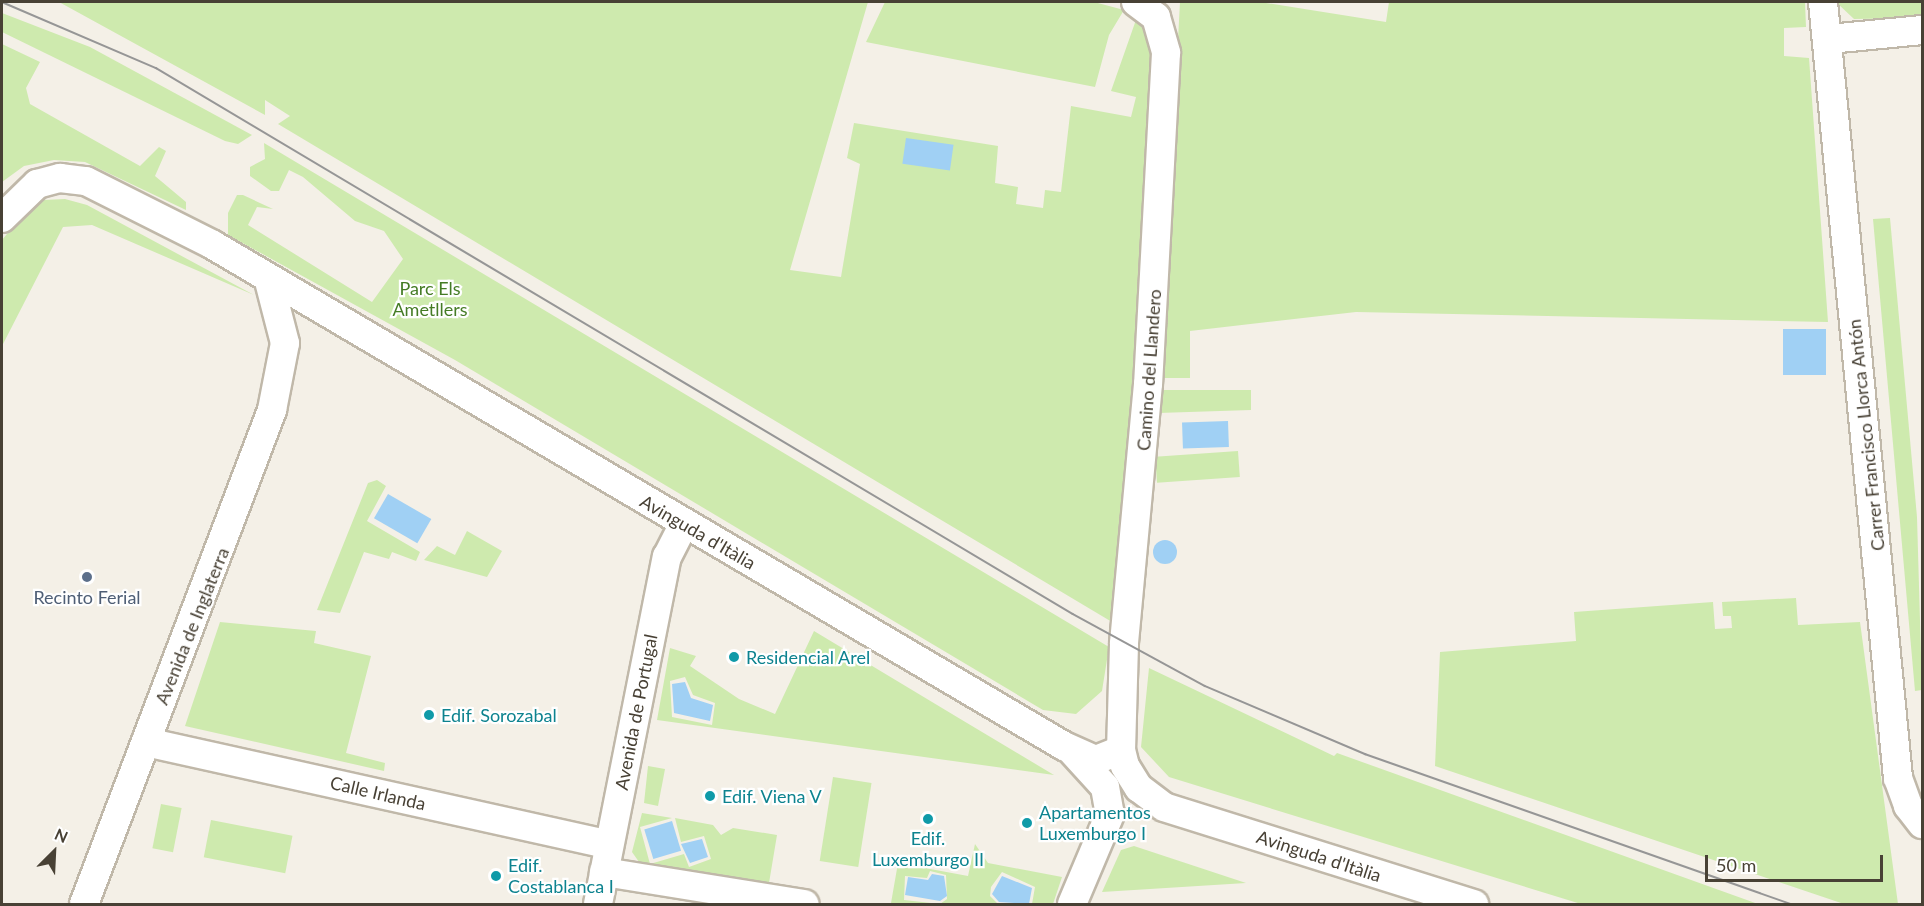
<!DOCTYPE html>
<meta charset="utf-8">
<style>
body{margin:0}
#map{position:relative;width:1924px;height:906px;overflow:hidden;background:#f4f0e7;font-family:Lato,sans-serif}
div>[style]{position:absolute}
.green>*{inset:0;background:#ceeaae;transform-origin:0 0}
.water>*{inset:0;background:#a0d0f4;transform-origin:0 0}
.round{border-radius:50%}
.roads{filter:drop-shadow(2px 0 #c0b8a9) drop-shadow(-2px 0 #c0b8a9) drop-shadow(0 2px #c0b8a9) drop-shadow(0 -2px #c0b8a9)}
.minor>*{height:28px;margin:-14px;padding:0 14px;transform-origin:14px;border-radius:14px;background:#fff}
.tram>*{height:1.5px;margin:-0.75px;padding:0 0.75px;transform-origin:0.75px;border-radius:0.75px;background:#969696}
.dots>*{width:16px;height:16px;translate:-50% -50%;box-sizing:border-box;border:3px solid #fff;border-radius:50%}
span{translate:-50% -50%;white-space:nowrap;text-align:center;line-height:1.15;-webkit-text-stroke:4.5px #fff;paint-order:stroke}
.park-label{font-size:18px;color:#457c25}
.street-label{font-size:18px;color:#484135}
.service-label{font-size:18px;color:#4e5e75}
.culture-label{font-size:18px;color:#0d838f}
.left{translate:0 -50%;text-align:left}
.frame{position:absolute;inset:0;border:3px solid #484135;pointer-events:none}
.north{position:absolute;left:24px;top:822px;width:60px;height:60px;-webkit-text-stroke:4px #fff;paint-order:stroke;rotate:24deg;font-size:16px;font-weight:700;line-height:24px;text-align:center;color:#484135}
.north::after{content:'';display:block;margin:auto;width:21px;height:27px;background:#484135;clip-path:polygon(50% 0,100% 100%,50% 72%,0 100%)}
.scale{position:absolute;left:1705px;top:855px;width:178px;height:27px;box-sizing:border-box;border:3px solid #484135;border-top:0;padding-left:8px;font-size:18px;line-height:21px;white-space:nowrap;color:#484135;-webkit-text-stroke:4px #fff;paint-order:stroke}
</style>
<div id="map">
<div class="green">
<div style="clip-path:polygon(59px 2px,868px 2px,790px 270px,841px 277px,860px 164px,847px 158px,854px 123px,998px 146px,995px 183px,1018px 187px,1016px 204px,1043px 208px,1045px 190px,1061px 192px,1071px 106px,1131px 117px,1136px 97px,1111px 91px,1137px 17px,1154px 42px,1147px 257px,1112px 622px,278px 124px,290px 116px,265px 100px,265px 115px)"></div>
<div style="clip-path:polygon(885px 2px,1094px 2px,1124px 10px,1109px 35px,1095px 87px,866px 42px)"></div>
<div style="clip-path:polygon(1180px 2px,1260px 2px,1386px 22px,1389px 2px,1805px 2px,1806px 27px,1784px 28px,1784px 56px,1809px 58px,1828px 322px,1356px 312px,1190px 331px,1190px 378px,1160px 378px)"></div>
<div style="clip-path:polygon(1836px 2px,1922px 2px,1922px 18px,1854px 19px)"></div>
<div style="clip-path:polygon(2px 13px,90px 47px,252px 135px,238px 144px,225px 141px,2px 32px)"></div>
<div style="clip-path:polygon(2px 44px,40px 62px,26px 88px,30px 104px,140px 166px,159px 147px,166px 151px,155px 176px,186px 202px,186px 210px,85px 162px,54px 160px,24px 166px,2px 182px)"></div>
<div style="clip-path:polygon(264px 143px,1109px 647px,1102px 691px,1076px 714px,1043px 710px,455px 360px,228px 235px,228px 213px,237px 195px,243px 195px,273px 209px,257px 207px,248px 225px,372px 302px,403px 259px,384px 231px,355px 221px,303px 177px,289px 170px,279px 191px,271px 191px,250px 176px,250px 167px,265px 159px)"></div>
<div style="clip-path:polygon(65px 199px,87px 205px,254px 295px,92px 225px,63px 227px,2px 346px,2px 240px,25px 212px,44px 200px)"></div>
<div style="clip-path:polygon(1890px 218px,1917px 517px,1922px 690px,1915px 691px,1873px 219px)"></div>
<div style="clip-path:polygon(1159px 390px,1251px 390px,1251px 410px,1158px 413px)"></div>
<div style="left:1238px;top:451px;width:26px;height:83px;rotate:86deg"></div>
<div style="clip-path:polygon(377px 480px,386px 486px,367px 521px,420px 552px,416px 561px,392px 552px,389px 559px,364px 552px,340px 613px,317px 610px,368px 483px)"></div>
<div style="clip-path:polygon(467px 531px,502px 551px,487px 577px,424px 560px,437px 546px,455px 555px)"></div>
<div style="clip-path:polygon(1796px 598px,1798px 625px,1860px 622px,1898px 904px,1844px 904px,1435px 766px,1440px 652px,1576px 641px,1574px 612px,1713px 602px,1715px 629px,1732px 628px,1731px 616px,1723px 616px,1722px 602px)"></div>
<div style="clip-path:polygon(220px 622px,316px 631px,314px 643px,371px 656px,346px 753px,385px 763px,384px 771px,185px 726px)"></div>
<div style="clip-path:polygon(evenodd,814px 631px,957px 717px,1054px 775px,657px 720px,670px 648px,696px 656px,690px 666px,739px 699px,775px 714px,814px 631px,685px 677px,693px 695px,715px 703px,712px 725px,672px 717px,670px 681px,685px 677px)"></div>
<div style="clip-path:polygon(1149px 668px,1334px 756px,1337px 753px,1758px 904px,1581px 904px,1169px 777px,1141px 747px)"></div>
<div style="clip-path:polygon(648px 766px,665px 769px,658px 806px,644px 803px)"></div>
<div style="left:833px;top:777px;width:39px;height:85px;rotate:9deg"></div>
<div style="left:161px;top:804px;width:21px;height:45px;rotate:11deg"></div>
<div style="clip-path:polygon(642px 813px,672px 818px,640px 827px,650px 864px,684px 854px,689px 867px,711px 859px,704px 836px,681px 842px,675px 818px,713px 825px,721px 835px,733px 828px,777px 835px,769px 883px,639px 862px,632px 852px)"></div>
<div style="left:211px;top:820px;width:83px;height:38px;rotate:11deg"></div>
<div style="clip-path:polygon(evenodd,975px 844px,988px 863px,1062px 877px,1053px 904px,1032px 904px,1035px 887px,1002px 872px,991px 887px,990px 896px,998px 904px,891px 903px,898px 863px,968px 876px,975px 844px,930px 871px,946px 875px,947px 899px,940px 904px,904px 900px,905px 876px,927px 878px,930px 871px)"></div>
<div style="clip-path:polygon(1134px 846px,1246px 883px,1102px 892px,1121px 850px)"></div>
</div>
<div class="water">
<div style="left:906px;top:138px;width:48px;height:26px;rotate:8deg"></div>
<div style="left:1783px;top:329px;width:43px;height:46px"></div>
<div style="left:1228px;top:421px;width:26px;height:46px;rotate:88deg"></div>
<div style="left:388px;top:494px;width:50px;height:28px;rotate:30deg"></div>
<div class="round" style="left:1153px;top:540px;width:24px;height:24px"></div>
<div style="clip-path:polygon(685px 682px,691px 698px,713px 705px,710px 721px,674px 713px,672px 684px)"></div>
<div style="left:672px;top:821px;width:31px;height:29px;rotate:73deg"></div>
<div style="clip-path:polygon(702px 839px,708px 857px,690px 863px,681px 844px)"></div>
<div style="clip-path:polygon(932px 874px,944px 876px,947px 896px,940px 901px,905px 895px,908px 877px,928px 880px)"></div>
<div style="clip-path:polygon(1002px 876px,1032px 888px,1029px 904px,999px 902px,992px 894px)"></div>
</div>
<div class="roads">
<div class="minor">
<div style="left:1136px;top:2px;width:25px;rotate:37deg"></div>
<div style="left:1156px;top:17px;width:37px;rotate:74deg"></div>
<div style="left:1166px;top:53px;width:331px;rotate:93.1deg"></div>
<div style="left:1148px;top:384px;width:261px;rotate:95.3deg"></div>
<div style="left:1124px;top:644px;width:106px;rotate:91.6deg"></div>
<div style="left:1121px;top:750px;width:16px;rotate:76deg"></div>
<div style="left:1125px;top:766px;width:26px;rotate:58deg"></div>
<div style="left:1139px;top:788px;width:31px;rotate:37deg"></div>
<div style="left:1164px;top:807px;width:325px;rotate:17.4deg"></div>
<div style="left:1823px;top:2px;width:780px;rotate:84.48deg"></div>
<div style="left:1898px;top:778px;width:30px;rotate:70deg"></div>
<div style="left:1908px;top:806px;width:23px;rotate:52deg"></div>
<div style="left:1829px;top:39px;width:93px;rotate:-5.5deg"></div>
<div style="left:2px;top:218px;width:49px;rotate:-44.2deg"></div>
<div style="left:37px;top:184px;width:24px;rotate:-15deg"></div>
<div style="left:60px;top:178px;width:26px;rotate:7deg"></div>
<div style="left:86px;top:181px;width:142px;rotate:26.7deg"></div>
<div style="left:213px;top:245px;width:988px;rotate:30.49deg"></div>
<div style="left:1064px;top:746px;width:35px;rotate:24deg"></div>
<div style="left:1096px;top:760px;width:27px;rotate:-22deg"></div>
<div style="left:146px;top:742px;width:474px;rotate:12.5deg"></div>
<div style="left:1073px;top:752px;width:47px;rotate:47.6deg"></div>
<div style="left:1105px;top:787px;width:27px;rotate:80deg"></div>
<div style="left:604px;top:872px;width:203px;rotate:9.1deg"></div>
<div style="left:84px;top:904px;width:529px;rotate:-69.16deg"></div>
<div style="left:272px;top:410px;width:68px;rotate:-79deg"></div>
<div style="left:285px;top:343px;width:64px;rotate:-104.5deg"></div>
<div style="left:598px;top:904px;width:354px;rotate:-78.8deg"></div>
<div style="left:667px;top:557px;width:38px;rotate:-63deg"></div>
<div style="left:1072px;top:904px;width:98px;rotate:-67.1deg"></div>
</div>
</div>
<div class="tram">
<div style="left:2px;top:2px;width:168px;rotate:23.2deg"></div>
<div style="left:156px;top:68px;width:1067px;rotate:30.77deg"></div>
<div style="left:1073px;top:614px;width:150px;rotate:28.6deg"></div>
<div style="left:1205px;top:686px;width:174px;rotate:23deg"></div>
<div style="left:1365px;top:754px;width:453px;rotate:19.4deg"></div>
</div>
<div class="dots">
<div style="left:87px;top:577px;background:#5c6f8a"></div>
<div style="left:734px;top:657px;background:#0f9aa8"></div>
<div style="left:429px;top:715px;background:#0f9aa8"></div>
<div style="left:710px;top:796px;background:#0f9aa8"></div>
<div style="left:928px;top:819px;background:#0f9aa8"></div>
<div style="left:1027px;top:823px;background:#0f9aa8"></div>
<div style="left:496px;top:876px;background:#0f9aa8"></div>
</div>
<div class="park-label">
<span style="left:430px;top:299px">Parc Els<br>Ametllers</span>
</div>
<div class="street-label">
<span style="left:1149px;top:370px;rotate:-86deg">Camino del Llandero</span>
<span style="left:1866px;top:435px;rotate:-96deg">Carrer Francisco Llorca Antón</span>
<span style="left:698px;top:532px;rotate:30deg">Avinguda d'Itàlia</span>
<span style="left:192px;top:626px;rotate:-68deg">Avenida de Inglaterra</span>
<span style="left:636px;top:712px;rotate:-79deg">Avenida de Portugal</span>
<span style="left:378px;top:793px;rotate:13deg">Calle Irlanda</span>
<span style="left:1319px;top:856px;rotate:18deg">Avinguda d'Itàlia</span>
</div>
<div class="service-label">
<span style="left:87px;top:597px">Recinto Ferial</span>
</div>
<div class="culture-label">
<span class="left" style="left:746px;top:657px">Residencial Arel</span>
<span class="left" style="left:441px;top:715px">Edif. Sorozabal</span>
<span class="left" style="left:722px;top:796px">Edif. Viena V</span>
<span class="left" style="left:1039px;top:823px">Apartamentos<br>Luxemburgo I</span>
<span style="left:928px;top:849px">Edif.<br>Luxemburgo II</span>
<span class="left" style="left:508px;top:876px">Edif.<br>Costablanca I</span>
</div>
<div class="frame"></div>
<div class="north">N</div>
<div class="scale">50 m</div>
</div>
